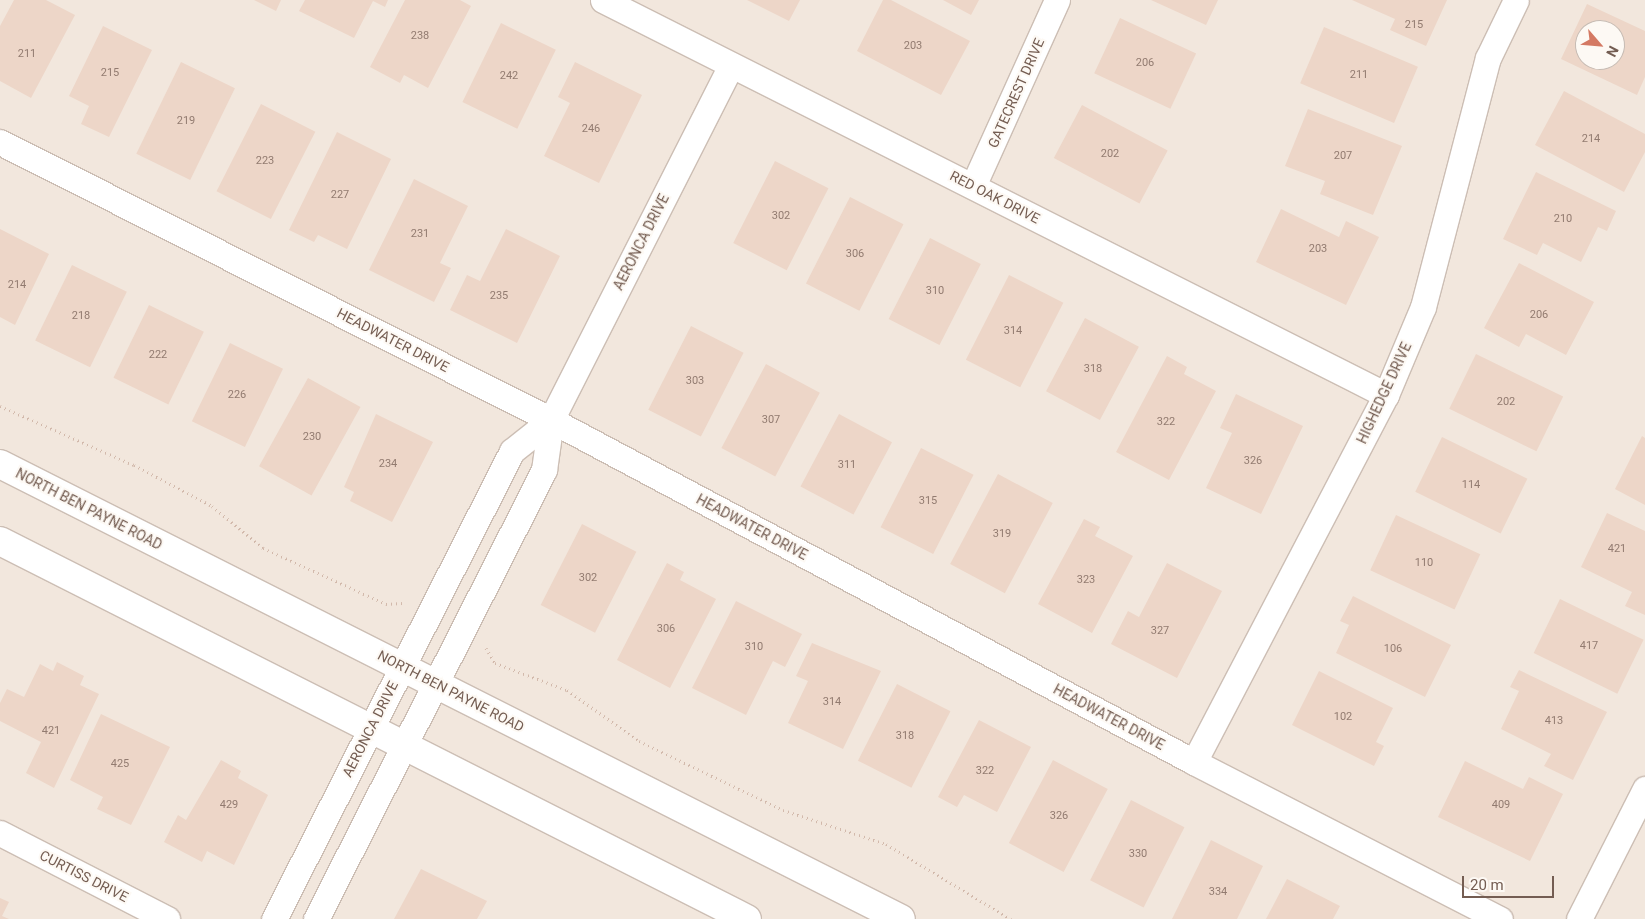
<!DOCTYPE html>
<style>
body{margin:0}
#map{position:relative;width:1645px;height:919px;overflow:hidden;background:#fbf5ed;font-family:Roboto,sans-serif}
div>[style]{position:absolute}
.residential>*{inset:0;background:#f2e7dd}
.building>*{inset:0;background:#edd6c8;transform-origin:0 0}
.path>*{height:3px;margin-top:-1.5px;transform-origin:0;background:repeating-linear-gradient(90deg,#d2b9ab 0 1px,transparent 0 5px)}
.roads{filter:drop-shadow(1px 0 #ccbeb4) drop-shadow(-1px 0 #ccbeb4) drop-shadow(0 1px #ccbeb4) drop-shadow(0 -1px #ccbeb4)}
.minor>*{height:25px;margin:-12.5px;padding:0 12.5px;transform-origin:12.5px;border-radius:12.5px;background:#fff}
.tertiary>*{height:28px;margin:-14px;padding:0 14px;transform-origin:14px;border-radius:14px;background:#fff}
span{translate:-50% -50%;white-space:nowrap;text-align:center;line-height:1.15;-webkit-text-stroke:4px #fdf9f4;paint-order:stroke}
.number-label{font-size:11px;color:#927b70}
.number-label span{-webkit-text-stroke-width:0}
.street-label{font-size:14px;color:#745d52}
.north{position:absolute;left:1575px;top:20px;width:50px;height:50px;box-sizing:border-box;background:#fdf9f4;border:1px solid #c6bbb3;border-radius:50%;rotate:117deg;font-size:14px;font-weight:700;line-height:20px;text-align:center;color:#745d52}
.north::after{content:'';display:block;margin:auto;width:18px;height:22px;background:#d47963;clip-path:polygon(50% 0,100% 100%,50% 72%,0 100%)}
.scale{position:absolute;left:1462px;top:876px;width:92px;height:22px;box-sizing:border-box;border:2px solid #745d52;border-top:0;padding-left:6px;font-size:15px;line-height:18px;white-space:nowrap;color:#745d52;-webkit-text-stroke:4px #fdf9f4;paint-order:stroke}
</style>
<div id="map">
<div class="residential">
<div style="clip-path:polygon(evenodd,0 0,1645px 0,1645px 919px,0 919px,0 0,1585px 30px,1615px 30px,1615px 60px,1585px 60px,1585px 30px)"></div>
</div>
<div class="building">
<div style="clip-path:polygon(14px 0,46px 0,75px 15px,31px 98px,0 81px,0 26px)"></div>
<div style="clip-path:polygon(254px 0,281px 0,276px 11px)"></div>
<div style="clip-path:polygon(305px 0,388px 0,385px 7px,373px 1px,354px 38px,299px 11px)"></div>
<div style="clip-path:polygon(405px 0,460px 0,471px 6px,428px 88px,404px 75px,400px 83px,370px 67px)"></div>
<div style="clip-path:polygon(747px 0,800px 0,789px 21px)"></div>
<div style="clip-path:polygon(883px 0,891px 0,970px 41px,941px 95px,857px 51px)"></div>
<div style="clip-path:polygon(943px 0,979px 0,971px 15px)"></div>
<div style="clip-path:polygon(1151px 0,1218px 0,1206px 25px)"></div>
<div style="clip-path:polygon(1352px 0,1447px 0,1426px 46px,1390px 30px,1395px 19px)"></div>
<div style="clip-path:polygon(evenodd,1587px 4px,1645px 31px,1645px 77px,1637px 95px,1561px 59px,1587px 4px,1585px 30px,1615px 30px,1615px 60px,1585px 60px,1585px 30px)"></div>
<div style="left:1120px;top:18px;width:84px;height:61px;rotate:25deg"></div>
<div style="left:501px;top:23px;width:61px;height:88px;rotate:26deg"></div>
<div style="clip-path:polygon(103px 26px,152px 50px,109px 137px,81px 124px,89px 106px,69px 96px)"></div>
<div style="left:1324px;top:27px;width:102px;height:61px;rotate:23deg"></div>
<div style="left:181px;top:62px;width:60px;height:102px;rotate:26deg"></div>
<div style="clip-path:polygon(575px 62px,642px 95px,599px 183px,544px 156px,570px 103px,558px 97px)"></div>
<div style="clip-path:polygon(1564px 91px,1645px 134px,1645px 152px,1624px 192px,1535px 145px)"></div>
<div style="left:261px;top:104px;width:61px;height:98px;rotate:27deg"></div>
<div style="left:1082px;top:105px;width:97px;height:60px;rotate:28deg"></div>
<div style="clip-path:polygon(1308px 109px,1402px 146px,1373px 215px,1320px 194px,1325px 181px,1285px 166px)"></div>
<div style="clip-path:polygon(337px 132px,391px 159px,347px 249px,318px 235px,314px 242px,289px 230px)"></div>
<div style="left:775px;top:161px;width:60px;height:92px;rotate:27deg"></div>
<div style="clip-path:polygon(1536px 172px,1616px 211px,1607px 231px,1598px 227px,1581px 262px,1543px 243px,1537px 255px,1503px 239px)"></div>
<div style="clip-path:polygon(414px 179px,468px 206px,440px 263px,451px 268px,434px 302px,369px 270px)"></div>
<div style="left:850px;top:197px;width:60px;height:97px;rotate:27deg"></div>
<div style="clip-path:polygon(1281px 209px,1339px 237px,1346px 221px,1379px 237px,1346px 305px,1256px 262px)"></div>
<div style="clip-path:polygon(0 229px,49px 254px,15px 325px,0 317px)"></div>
<div style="clip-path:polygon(506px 229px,560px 256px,517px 343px,450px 310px,467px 275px,480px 281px)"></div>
<div style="left:930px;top:238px;width:57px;height:91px;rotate:27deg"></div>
<div style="clip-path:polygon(1519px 263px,1594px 302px,1566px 355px,1526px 334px,1519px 347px,1484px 328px)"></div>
<div style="left:72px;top:265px;width:61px;height:84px;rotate:26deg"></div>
<div style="left:1009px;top:275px;width:61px;height:95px;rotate:27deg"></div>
<div style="left:149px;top:305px;width:61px;height:81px;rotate:26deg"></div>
<div style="left:1085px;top:318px;width:61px;height:83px;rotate:28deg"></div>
<div style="left:691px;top:326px;width:59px;height:94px;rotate:27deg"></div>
<div style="left:230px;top:343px;width:59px;height:87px;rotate:26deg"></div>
<div style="left:1476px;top:354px;width:97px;height:61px;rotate:26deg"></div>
<div style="clip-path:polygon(1167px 356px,1187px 367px,1184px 374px,1216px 391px,1169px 480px,1116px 452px)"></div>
<div style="left:766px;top:364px;width:61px;height:95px;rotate:28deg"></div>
<div style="left:308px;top:378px;width:60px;height:101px;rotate:29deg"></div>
<div style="clip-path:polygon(1236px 394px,1303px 426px,1261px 514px,1206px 488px,1232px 433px,1220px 428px)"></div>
<div style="clip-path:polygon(376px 414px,433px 442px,392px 522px,350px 501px,354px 492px,344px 487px)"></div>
<div style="left:839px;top:414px;width:60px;height:82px;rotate:28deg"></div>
<div style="clip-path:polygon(1642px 436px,1645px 438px,1645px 505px,1615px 489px)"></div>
<div style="left:1442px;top:437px;width:95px;height:61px;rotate:26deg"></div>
<div style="left:921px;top:448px;width:59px;height:89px;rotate:27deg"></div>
<div style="left:998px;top:474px;width:62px;height:102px;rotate:28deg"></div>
<div style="clip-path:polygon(1607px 513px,1645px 531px,1645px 615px,1625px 606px,1632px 592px,1581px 567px)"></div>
<div style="left:1396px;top:515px;width:93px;height:61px;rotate:25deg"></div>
<div style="clip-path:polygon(1084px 519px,1100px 527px,1095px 536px,1133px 556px,1092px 633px,1038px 604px)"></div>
<div style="left:582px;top:524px;width:61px;height:91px;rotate:27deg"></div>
<div style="clip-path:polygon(667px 563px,684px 572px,680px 580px,716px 599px,670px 688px,617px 660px)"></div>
<div style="clip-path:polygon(1167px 563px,1222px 591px,1177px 678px,1111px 644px,1128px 611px,1139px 617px)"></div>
<div style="clip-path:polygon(1353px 596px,1451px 645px,1425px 697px,1336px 653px,1349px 625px,1340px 621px)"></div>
<div style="left:1560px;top:599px;width:93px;height:60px;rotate:26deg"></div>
<div style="clip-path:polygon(736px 601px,802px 634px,785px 667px,773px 661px,746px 715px,692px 688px)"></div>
<div style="clip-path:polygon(812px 643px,881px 671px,843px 749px,788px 723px,808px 681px,796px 676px)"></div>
<div style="clip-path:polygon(57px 662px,84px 676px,80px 685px,99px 694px,54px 788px,26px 773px,41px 742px,0 721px,0 703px,7px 689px,24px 697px,40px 664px,53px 671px)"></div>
<div style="clip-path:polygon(1519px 670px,1607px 712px,1573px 780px,1544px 766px,1551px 754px,1501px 729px,1519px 691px,1510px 687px)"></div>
<div style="clip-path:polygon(1319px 671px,1393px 708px,1376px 742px,1384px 746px,1374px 766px,1292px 725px)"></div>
<div style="left:897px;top:684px;width:60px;height:86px;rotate:27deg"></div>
<div style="clip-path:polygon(101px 714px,170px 747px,131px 825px,97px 809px,103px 797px,70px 780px)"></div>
<div style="clip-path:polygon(979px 720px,1031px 747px,997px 812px,964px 795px,957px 807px,938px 797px)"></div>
<div style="clip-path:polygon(221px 760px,241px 771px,238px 778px,268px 795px,234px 865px,207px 851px,202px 862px,164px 842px,178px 815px,186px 820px)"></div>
<div style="left:1053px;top:760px;width:62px;height:94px;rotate:28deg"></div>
<div style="clip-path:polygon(1465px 761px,1523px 789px,1529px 777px,1563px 794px,1530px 861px,1438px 817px)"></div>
<div style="left:1131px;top:800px;width:60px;height:90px;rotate:27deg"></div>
<div style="clip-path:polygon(1211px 840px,1263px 866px,1237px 919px,1172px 919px)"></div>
<div style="clip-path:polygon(421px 869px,487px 901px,477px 919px,394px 919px)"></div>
<div style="clip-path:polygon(1287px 879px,1340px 906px,1333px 919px,1266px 919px)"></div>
<div style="clip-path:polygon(0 898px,9px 902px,2px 916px,9px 919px,0 919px)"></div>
</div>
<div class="path">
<div style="left:0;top:406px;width:146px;rotate:23.8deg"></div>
<div style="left:134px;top:465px;width:88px;rotate:27.7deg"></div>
<div style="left:212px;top:506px;width:66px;rotate:39.5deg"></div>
<div style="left:263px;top:548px;width:135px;rotate:24.5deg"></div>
<div style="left:386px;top:604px;width:16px;rotate:-4deg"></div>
<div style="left:486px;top:648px;width:17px;rotate:59deg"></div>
<div style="left:495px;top:663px;width:77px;rotate:20.6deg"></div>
<div style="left:567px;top:690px;width:88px;rotate:35.3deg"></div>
<div style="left:639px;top:741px;width:160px;rotate:25.6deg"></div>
<div style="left:783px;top:810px;width:108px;rotate:18.3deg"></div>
<div style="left:886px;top:844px;width:146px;rotate:31deg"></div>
</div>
<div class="roads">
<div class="minor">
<div style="left:603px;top:0;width:877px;rotate:26.77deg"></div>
<div style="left:0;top:142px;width:617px;rotate:26.77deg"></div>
<div style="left:551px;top:420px;width:728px;rotate:28.01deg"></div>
<div style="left:1194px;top:762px;width:344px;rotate:27.2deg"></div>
<div style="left:973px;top:186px;width:204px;rotate:-65.7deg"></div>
<div style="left:1194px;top:762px;width:414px;rotate:-62.4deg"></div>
<div style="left:1386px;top:395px;width:95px;rotate:-67.2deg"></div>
<div style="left:1423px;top:307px;width:257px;rotate:-75.4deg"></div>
<div style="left:1488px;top:58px;width:64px;rotate:-64.2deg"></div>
<div style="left:0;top:833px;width:188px;rotate:27.2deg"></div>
<div style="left:274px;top:919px;width:525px;rotate:-63.04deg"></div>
<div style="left:512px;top:451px;width:50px;rotate:-38.5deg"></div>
<div style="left:316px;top:919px;width:504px;rotate:-63.08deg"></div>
<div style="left:544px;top:470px;width:50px;rotate:-82deg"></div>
<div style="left:551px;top:420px;width:398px;rotate:-63.1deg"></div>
<div style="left:1579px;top:919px;width:146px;rotate:-63.1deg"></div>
</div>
<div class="tertiary">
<div style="left:0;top:464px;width:1009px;rotate:26.79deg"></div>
<div style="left:0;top:541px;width:837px;rotate:26.84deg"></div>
</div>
</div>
<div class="number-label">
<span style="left:1414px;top:25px">215</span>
<span style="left:420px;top:36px">238</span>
<span style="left:913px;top:46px">203</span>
<span style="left:27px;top:54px">211</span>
<span style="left:1145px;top:63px">206</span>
<span style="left:110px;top:73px">215</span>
<span style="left:1359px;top:75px">211</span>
<span style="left:509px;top:76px">242</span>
<span style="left:186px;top:121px">219</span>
<span style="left:591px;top:129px">246</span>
<span style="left:1591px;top:139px">214</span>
<span style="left:1110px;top:154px">202</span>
<span style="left:1343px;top:156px">207</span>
<span style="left:265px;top:161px">223</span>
<span style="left:340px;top:195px">227</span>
<span style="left:781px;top:216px">302</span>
<span style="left:1563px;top:219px">210</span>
<span style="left:420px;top:234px">231</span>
<span style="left:1318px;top:249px">203</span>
<span style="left:855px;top:254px">306</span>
<span style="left:17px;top:285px">214</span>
<span style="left:935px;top:291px">310</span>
<span style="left:499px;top:296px">235</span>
<span style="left:1539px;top:315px">206</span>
<span style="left:81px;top:316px">218</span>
<span style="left:1013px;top:331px">314</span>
<span style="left:158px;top:355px">222</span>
<span style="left:1093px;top:369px">318</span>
<span style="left:695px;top:381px">303</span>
<span style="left:237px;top:395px">226</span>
<span style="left:1506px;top:402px">202</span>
<span style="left:771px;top:420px">307</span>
<span style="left:1166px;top:422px">322</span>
<span style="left:312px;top:437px">230</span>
<span style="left:1253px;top:461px">326</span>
<span style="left:388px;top:464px">234</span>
<span style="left:847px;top:465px">311</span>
<span style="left:1471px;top:485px">114</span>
<span style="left:928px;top:501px">315</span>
<span style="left:1002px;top:534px">319</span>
<span style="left:1617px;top:549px">421</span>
<span style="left:1424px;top:563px">110</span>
<span style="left:588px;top:578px">302</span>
<span style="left:1086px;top:580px">323</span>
<span style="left:666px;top:629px">306</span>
<span style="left:1160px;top:631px">327</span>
<span style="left:1589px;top:646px">417</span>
<span style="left:754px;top:647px">310</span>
<span style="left:1393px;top:649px">106</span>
<span style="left:832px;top:702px">314</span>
<span style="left:1343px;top:717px">102</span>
<span style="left:1554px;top:721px">413</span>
<span style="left:51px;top:731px">421</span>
<span style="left:905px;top:736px">318</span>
<span style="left:120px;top:764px">425</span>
<span style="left:985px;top:771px">322</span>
<span style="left:229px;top:805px">429</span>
<span style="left:1501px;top:805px">409</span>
<span style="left:1059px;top:816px">326</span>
<span style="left:1138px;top:854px">330</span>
<span style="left:1218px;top:892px">334</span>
</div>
<div class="street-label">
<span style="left:1016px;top:93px;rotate:-66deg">GATECREST DRIVE</span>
<span style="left:995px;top:197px;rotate:27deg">RED OAK DRIVE</span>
<span style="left:641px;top:242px;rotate:-63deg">AERONCA DRIVE</span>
<span style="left:393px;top:340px;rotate:27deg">HEADWATER DRIVE</span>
<span style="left:1384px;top:393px;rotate:-65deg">HIGHEDGE DRIVE</span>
<span style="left:89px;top:509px;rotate:27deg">NORTH BEN PAYNE ROAD</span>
<span style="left:752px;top:527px;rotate:28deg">HEADWATER DRIVE</span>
<span style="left:451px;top:691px;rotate:27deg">NORTH BEN PAYNE ROAD</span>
<span style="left:1109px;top:717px;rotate:28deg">HEADWATER DRIVE</span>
<span style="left:370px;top:729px;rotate:-63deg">AERONCA DRIVE</span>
<span style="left:84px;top:876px;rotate:27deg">CURTISS DRIVE</span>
</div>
<div class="north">N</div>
<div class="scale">20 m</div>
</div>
